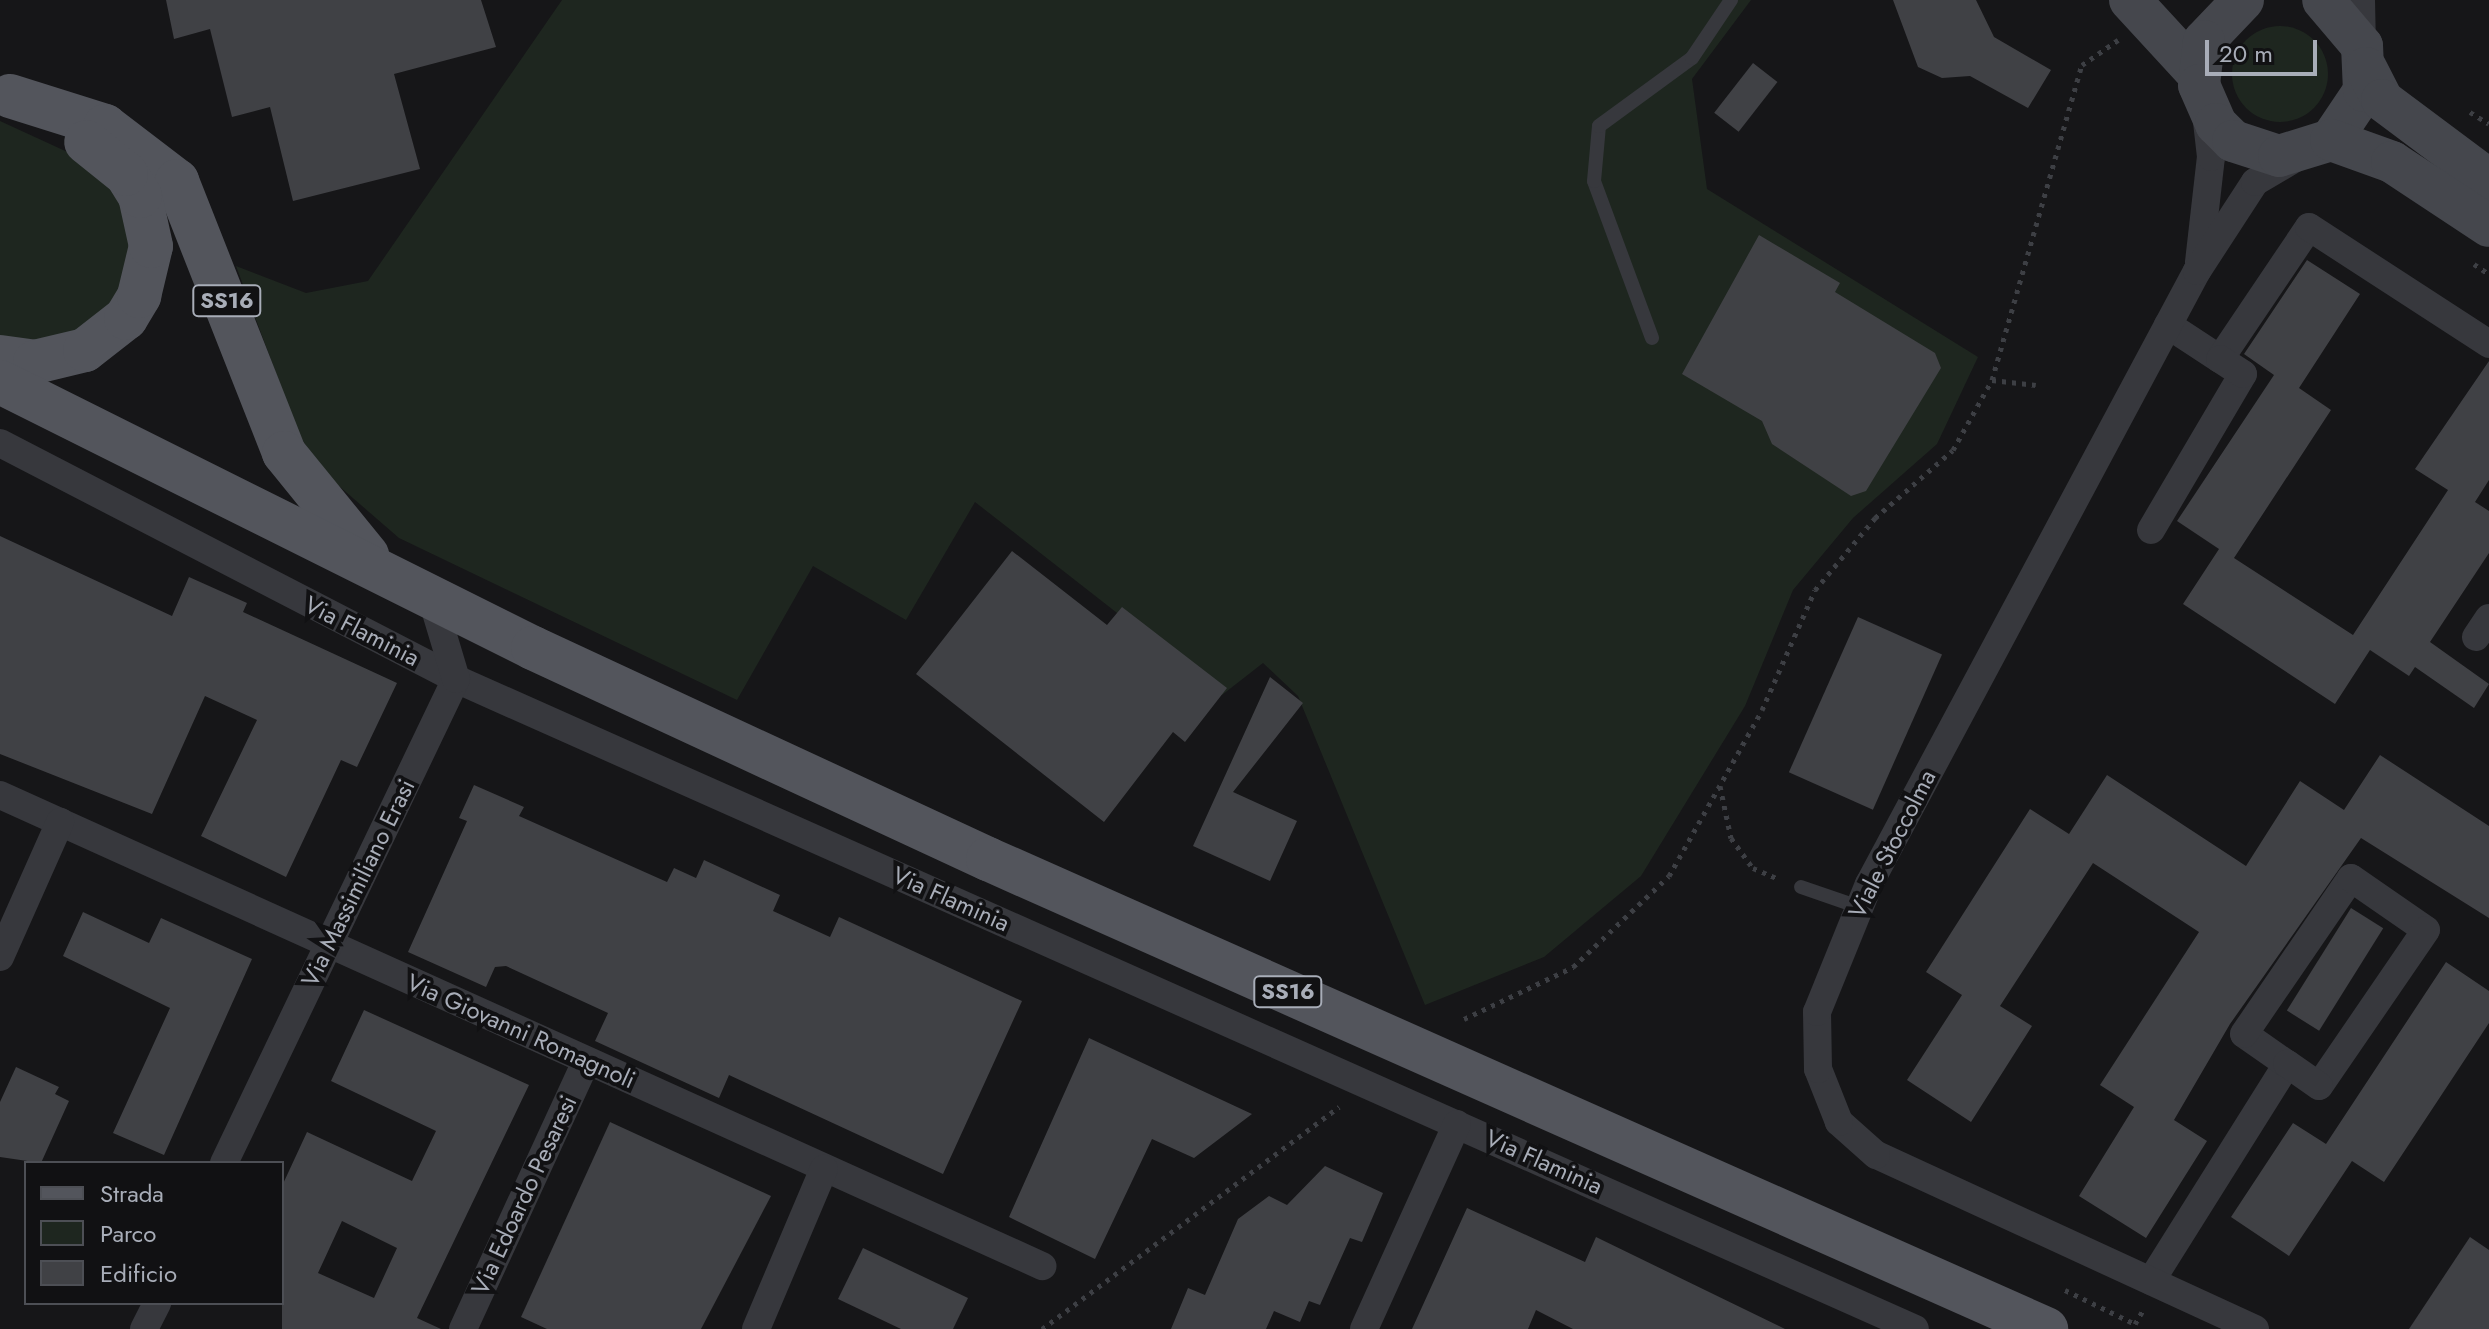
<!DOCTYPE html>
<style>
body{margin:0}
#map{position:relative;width:2489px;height:1329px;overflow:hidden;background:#161618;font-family:Jost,sans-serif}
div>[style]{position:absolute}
.green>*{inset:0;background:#1e261f}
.round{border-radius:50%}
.building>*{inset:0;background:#404145;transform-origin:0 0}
.path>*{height:5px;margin-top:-2.5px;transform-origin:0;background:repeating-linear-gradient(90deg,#3d3f44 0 4px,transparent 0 10px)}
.service>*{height:14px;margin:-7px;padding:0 7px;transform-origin:7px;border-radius:7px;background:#37383d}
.minor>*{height:28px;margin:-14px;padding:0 14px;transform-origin:14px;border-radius:14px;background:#37383d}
.secondary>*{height:42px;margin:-21px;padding:0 21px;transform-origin:21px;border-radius:21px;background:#45474d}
.primary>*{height:44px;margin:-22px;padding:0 22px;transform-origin:22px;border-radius:22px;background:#53555c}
span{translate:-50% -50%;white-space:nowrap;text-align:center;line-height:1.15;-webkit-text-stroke:8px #111113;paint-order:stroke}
.shield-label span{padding:2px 6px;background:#111113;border:2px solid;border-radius:6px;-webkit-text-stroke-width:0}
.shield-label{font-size:22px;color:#a8adb8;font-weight:700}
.street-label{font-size:24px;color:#a8adb8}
.legend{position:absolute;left:24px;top:1161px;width:260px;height:144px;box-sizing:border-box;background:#111113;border:2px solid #4d4f55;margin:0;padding:10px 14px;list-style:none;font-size:24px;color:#a8adb8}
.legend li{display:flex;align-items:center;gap:16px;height:40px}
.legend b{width:40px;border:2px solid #4d4f55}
.scale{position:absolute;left:2205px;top:40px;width:112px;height:36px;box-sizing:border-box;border:4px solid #a8adb8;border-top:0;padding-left:10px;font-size:24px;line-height:28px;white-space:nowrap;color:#a8adb8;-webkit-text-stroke:6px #111113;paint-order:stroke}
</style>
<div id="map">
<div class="green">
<div style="clip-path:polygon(562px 0,1751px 0,1692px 79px,1707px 189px,1978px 357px,1937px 444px,1853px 518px,1793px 590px,1745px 706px,1641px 876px,1544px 957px,1425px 1005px,1298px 696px,1263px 663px,1222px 695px,975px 502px,906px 620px,813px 566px,737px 700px,399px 538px,324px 473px,299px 435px,236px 266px,306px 293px,368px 281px)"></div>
<div class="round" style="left:2232px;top:26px;width:96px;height:96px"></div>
<div style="clip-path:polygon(0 121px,74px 155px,116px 194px,129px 228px,129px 264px,114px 301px,78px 330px,33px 342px,0 338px)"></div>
</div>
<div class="building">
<div style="clip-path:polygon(166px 0,481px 0,496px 47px,394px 74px,420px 169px,293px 201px,270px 107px,232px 117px,210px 29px,174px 39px)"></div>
<div style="clip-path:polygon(1893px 0,1976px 0,1994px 37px,2051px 70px,2028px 108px,1970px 76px,1942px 78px,1918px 67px)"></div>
<div style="left:1753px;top:63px;width:31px;height:63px;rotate:38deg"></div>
<div style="clip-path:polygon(1759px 235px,1840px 283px,1835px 292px,1935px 353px,1941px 368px,1866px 491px,1851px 496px,1772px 444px,1762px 421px,1682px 374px)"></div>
<div style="clip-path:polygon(2307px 260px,2360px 294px,2299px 388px,2331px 410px,2234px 558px,2353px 635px,2448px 490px,2415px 469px,2489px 361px,2489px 480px,2475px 502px,2489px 511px,2489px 553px,2430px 642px,2489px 684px,2474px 708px,2415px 667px,2409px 676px,2370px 650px,2335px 704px,2183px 604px,2219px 549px,2177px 521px,2274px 375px,2244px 354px)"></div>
<div style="clip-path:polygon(0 536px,172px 616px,189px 577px,247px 603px,243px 612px,397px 683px,357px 767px,341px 760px,286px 877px,201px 836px,257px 720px,205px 696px,152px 814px,0 754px)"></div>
<div style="clip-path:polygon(1012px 551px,1107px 625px,1122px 607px,1227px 688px,1185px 742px,1173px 732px,1104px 822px,916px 674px)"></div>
<div style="left:1858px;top:617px;width:92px;height:170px;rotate:24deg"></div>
<div style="clip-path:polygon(1270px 677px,1303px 703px,1233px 792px,1297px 821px,1270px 881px,1193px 846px)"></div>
<div style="clip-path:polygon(2380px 755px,2489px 826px,2489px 918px,2361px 838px,2230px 1024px,2174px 1120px,2207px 1141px,2146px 1238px,2079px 1196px,2134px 1107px,2100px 1085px,2199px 932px,2093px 863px,2000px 1006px,2032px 1026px,1971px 1122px,1907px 1080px,1962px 995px,1926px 972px,2030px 809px,2069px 834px,2107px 775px,2246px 866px,2300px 781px,2344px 810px)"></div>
<div style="clip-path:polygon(474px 785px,524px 807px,519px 816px,667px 882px,674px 868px,696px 878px,704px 860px,780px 895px,773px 911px,830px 937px,839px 917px,1022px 1001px,943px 1174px,729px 1075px,719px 1098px,595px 1041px,608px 1013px,506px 966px,495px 967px,486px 987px,408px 952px,467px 821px,459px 818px)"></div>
<div style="left:2351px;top:908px;width:38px;height:121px;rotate:32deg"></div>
<div style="clip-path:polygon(83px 912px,149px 943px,161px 918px,252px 959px,164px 1155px,113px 1133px,170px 1008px,63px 956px)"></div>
<div style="clip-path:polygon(2446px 962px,2489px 991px,2489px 1023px,2384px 1182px,2352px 1161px,2289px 1256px,2231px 1217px,2293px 1123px,2326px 1144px)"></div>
<div style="clip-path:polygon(evenodd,364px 1010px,529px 1085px,417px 1318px,441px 1329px,282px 1329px,282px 1186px,307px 1132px,412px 1181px,436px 1131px,331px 1081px,364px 1010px,342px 1221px,397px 1248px,374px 1298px,318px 1273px,342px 1221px)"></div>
<div style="clip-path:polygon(1089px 1038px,1252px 1114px,1194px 1158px,1152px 1139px,1095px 1259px,1009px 1217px)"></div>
<div style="clip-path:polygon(16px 1067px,59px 1087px,55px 1094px,69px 1101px,41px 1163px,0 1157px,0 1102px)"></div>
<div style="clip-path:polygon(610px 1122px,771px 1196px,701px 1329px,547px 1329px,521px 1317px)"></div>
<div style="clip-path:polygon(1325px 1166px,1383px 1193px,1362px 1242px,1350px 1238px,1320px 1305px,1309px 1301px,1300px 1322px,1274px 1311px,1266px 1329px,1171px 1329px,1188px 1288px,1205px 1295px,1238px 1219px,1269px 1196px,1287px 1205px)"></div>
<div style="clip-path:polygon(1467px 1208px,1585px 1262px,1596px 1237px,1785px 1329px,1573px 1329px,1536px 1310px,1528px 1329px,1412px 1329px)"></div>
<div style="clip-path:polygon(2470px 1237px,2489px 1250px,2489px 1329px,2409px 1329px)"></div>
<div style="clip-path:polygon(863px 1248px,968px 1298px,953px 1329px,901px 1329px,838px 1299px)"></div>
</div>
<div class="path">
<div style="left:2470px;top:112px;width:22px;rotate:32deg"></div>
<div style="left:2474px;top:264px;width:18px;rotate:34deg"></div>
<div style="left:1992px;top:380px;width:44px;rotate:6.5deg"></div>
<div style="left:1720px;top:786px;width:53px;rotate:78.1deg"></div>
<div style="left:1731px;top:838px;width:37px;rotate:54deg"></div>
<div style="left:1753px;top:868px;width:28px;rotate:23deg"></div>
<div style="left:1464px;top:1019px;width:121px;rotate:-25.5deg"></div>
<div style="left:1573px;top:967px;width:132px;rotate:-43.5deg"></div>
<div style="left:1669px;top:876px;width:190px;rotate:-60.7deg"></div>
<div style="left:1762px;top:710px;width:131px;rotate:-66.2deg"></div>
<div style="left:1815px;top:590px;width:94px;rotate:-50.2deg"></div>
<div style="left:1875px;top:518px;width:103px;rotate:-41.1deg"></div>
<div style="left:1953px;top:450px;width:80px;rotate:-60.9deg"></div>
<div style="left:1992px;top:380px;width:328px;rotate:-74.1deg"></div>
<div style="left:2082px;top:65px;width:44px;rotate:-34.8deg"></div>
<div style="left:2065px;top:1290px;width:78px;rotate:25.9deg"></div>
<div style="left:2135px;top:1324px;width:16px;rotate:-60deg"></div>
<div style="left:1042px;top:1329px;width:371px;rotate:-36.8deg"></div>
</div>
<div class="service">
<div style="left:1652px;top:338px;width:167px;rotate:-110.3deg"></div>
<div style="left:1594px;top:181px;width:55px;rotate:-84.8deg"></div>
<div style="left:1599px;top:126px;width:115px;rotate:-36.2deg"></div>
<div style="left:1692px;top:58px;width:70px;rotate:-56.1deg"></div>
<div style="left:1801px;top:887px;width:61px;rotate:19deg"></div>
</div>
<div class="minor">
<div style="left:2361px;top:0;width:46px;rotate:88.8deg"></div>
<div style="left:2199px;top:262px;width:106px;rotate:-83.5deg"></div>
<div style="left:2211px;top:157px;width:44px;rotate:-96.5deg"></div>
<div style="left:2168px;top:325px;width:62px;rotate:33.2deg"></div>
<div style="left:2220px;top:359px;width:159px;rotate:-56deg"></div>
<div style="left:2309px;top:227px;width:215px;rotate:33deg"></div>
<div style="left:0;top:443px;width:513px;rotate:27.36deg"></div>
<div style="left:456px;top:679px;width:1597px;rotate:24.01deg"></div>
<div style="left:2151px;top:530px;width:181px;rotate:-59.5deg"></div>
<div style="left:2243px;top:374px;width:27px;rotate:-147deg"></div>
<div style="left:2476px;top:637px;width:23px;rotate:-56deg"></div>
<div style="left:0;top:795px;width:1144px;rotate:24.32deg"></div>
<div style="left:0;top:957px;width:148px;rotate:-66deg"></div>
<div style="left:224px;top:1163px;width:537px;rotate:-64.39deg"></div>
<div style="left:456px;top:679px;width:84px;rotate:-106.7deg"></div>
<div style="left:2151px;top:1281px;width:256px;rotate:-57.9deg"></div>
<div style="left:2287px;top:1064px;width:52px;rotate:-145.1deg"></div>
<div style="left:2244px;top:1034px;width:189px;rotate:-55.6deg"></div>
<div style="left:2351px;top:878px;width:91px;rotate:34.7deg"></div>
<div style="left:2426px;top:930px;width:189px;rotate:124.4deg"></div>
<div style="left:2319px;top:1086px;width:39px;rotate:-145deg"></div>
<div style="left:144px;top:1329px;width:29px;rotate:-63deg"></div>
<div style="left:463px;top:1329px;width:295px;rotate:-65.3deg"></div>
<div style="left:756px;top:1329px;width:174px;rotate:-67deg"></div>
<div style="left:1364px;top:1329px;width:225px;rotate:-65.6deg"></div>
<div style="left:2255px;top:1329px;width:417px;rotate:-155.3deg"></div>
<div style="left:1876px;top:1155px;width:50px;rotate:-138.3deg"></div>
<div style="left:1839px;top:1122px;width:57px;rotate:-111.6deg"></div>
<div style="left:1818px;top:1069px;width:57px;rotate:-91deg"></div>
<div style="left:1817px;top:1012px;width:138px;rotate:-67.9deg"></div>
<div style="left:1869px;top:884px;width:695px;rotate:-61.85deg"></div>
<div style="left:2197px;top:271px;width:106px;rotate:-56.9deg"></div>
<div style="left:2255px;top:182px;width:51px;rotate:-30.6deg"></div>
</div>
<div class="secondary">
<div style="left:2130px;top:0;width:102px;rotate:47.4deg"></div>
<div style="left:2243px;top:0;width:57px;rotate:133.6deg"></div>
<div style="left:2204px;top:41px;width:44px;rotate:96.5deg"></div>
<div style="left:2199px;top:85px;width:43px;rotate:66.4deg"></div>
<div style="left:2216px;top:124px;width:24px;rotate:45deg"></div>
<div style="left:2233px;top:141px;width:48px;rotate:18.1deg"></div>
<div style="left:2279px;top:156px;width:54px;rotate:-17.1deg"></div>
<div style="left:2331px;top:140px;width:59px;rotate:-56deg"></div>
<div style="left:2364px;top:91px;width:45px;rotate:-92.5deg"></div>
<div style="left:2362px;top:46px;width:60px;rotate:-130.3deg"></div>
<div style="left:2366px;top:68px;width:36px;rotate:63deg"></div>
<div style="left:2382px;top:100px;width:134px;rotate:36.8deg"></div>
<div style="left:2331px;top:140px;width:65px;rotate:19.8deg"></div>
<div style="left:2392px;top:162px;width:116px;rotate:33.4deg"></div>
</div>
<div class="primary">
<div style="left:10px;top:96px;width:100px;rotate:17.5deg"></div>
<div style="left:105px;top:126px;width:91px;rotate:37.4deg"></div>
<div style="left:177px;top:181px;width:292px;rotate:68.5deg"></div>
<div style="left:284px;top:453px;width:132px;rotate:50.9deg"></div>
<div style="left:0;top:357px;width:35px;rotate:8deg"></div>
<div style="left:35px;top:362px;width:51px;rotate:-13.5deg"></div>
<div style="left:85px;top:350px;width:52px;rotate:-38deg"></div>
<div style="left:126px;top:318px;width:26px;rotate:-59deg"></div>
<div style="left:139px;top:296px;width:51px;rotate:-76.5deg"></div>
<div style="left:151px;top:246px;width:51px;rotate:-102.4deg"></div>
<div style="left:140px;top:196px;width:26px;rotate:-122deg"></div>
<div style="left:126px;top:174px;width:51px;rotate:-141.3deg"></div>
<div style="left:0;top:382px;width:596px;rotate:26.52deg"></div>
<div style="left:533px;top:648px;width:502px;rotate:24.88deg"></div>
<div style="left:988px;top:859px;width:1158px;rotate:23.95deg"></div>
</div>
<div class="shield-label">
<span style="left:227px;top:301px">SS16</span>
<span style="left:1288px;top:992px">SS16</span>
</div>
<div class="street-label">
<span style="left:362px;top:631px;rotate:27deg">Via Flaminia</span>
<span style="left:1892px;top:844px;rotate:-63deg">Viale Stoccolma</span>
<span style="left:358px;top:883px;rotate:-64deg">Via Massimiliano Erasi</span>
<span style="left:951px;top:899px;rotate:24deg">Via Flaminia</span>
<span style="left:521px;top:1031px;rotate:24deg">Via Giovanni Romagnoli</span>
<span style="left:1544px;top:1162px;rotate:24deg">Via Flaminia</span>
<span style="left:524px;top:1195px;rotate:-65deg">Via Edoardo Pesaresi</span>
</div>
<ul class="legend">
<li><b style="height:10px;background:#53555c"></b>Strada</li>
<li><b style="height:22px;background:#1e261f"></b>Parco</li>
<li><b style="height:22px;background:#404145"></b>Edificio</li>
</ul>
<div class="scale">20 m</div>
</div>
